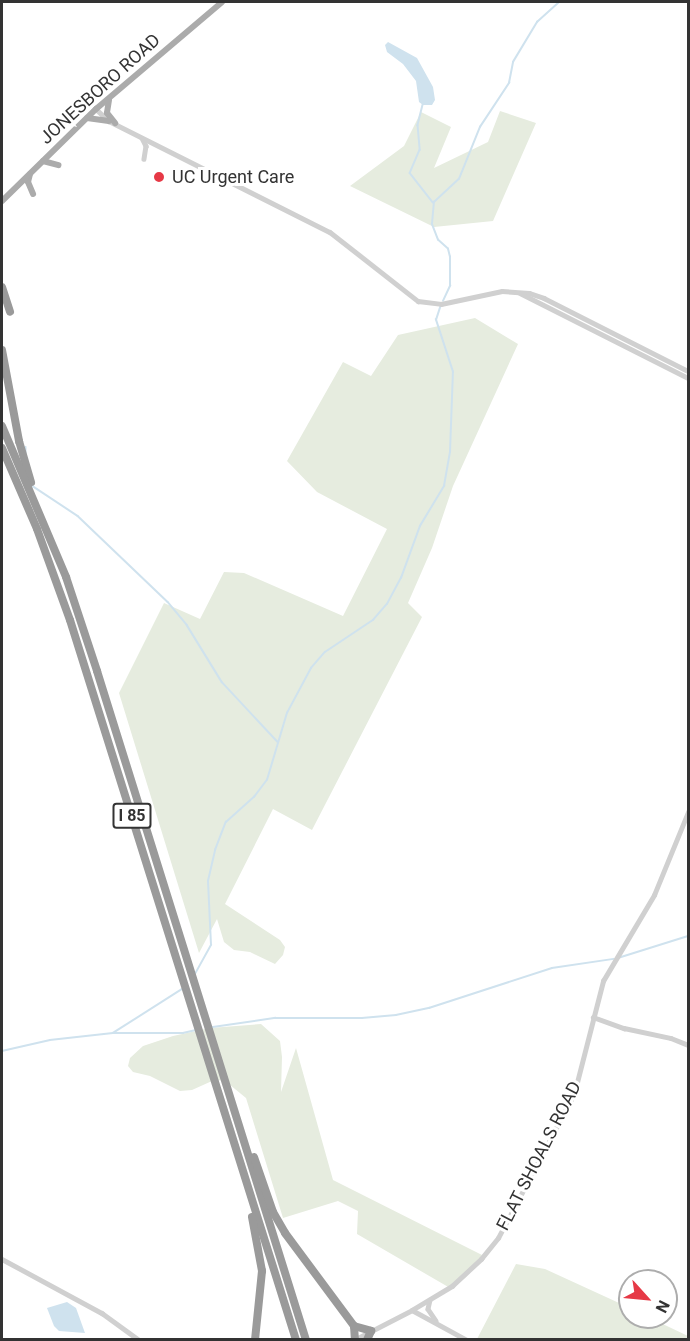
<!DOCTYPE html>
<style>
body{margin:0}
#map{position:relative;width:690px;height:1341px;overflow:hidden;background:#fff;font-family:Roboto,sans-serif}
div>[style]{position:absolute}
.green>*{inset:0;background:#e6ecdf}
.water>*{inset:0;background:#cfe2ee}
.stream>*{height:1.5px;margin:-0.75px;padding:0 0.75px;transform-origin:0.75px;border-radius:0.75px;background:#cfe2ee}
.tertiary>*{height:4.5px;margin:-2.25px;padding:0 2.25px;transform-origin:2.25px;border-radius:2.25px;background:#d0d0d0}
.primary>*{height:6px;margin:-3px;padding:0 3px;transform-origin:3px;border-radius:3px;background:#ababab}
.motorway>*{height:8px;margin:-4px;padding:0 4px;transform-origin:4px;border-radius:4px;background:#9a9a9a}
.dots>*{width:16px;height:16px;translate:-50% -50%;box-sizing:border-box;border:3px solid #fff;border-radius:50%}
span{translate:-50% -50%;white-space:nowrap;text-align:center;line-height:1.15;-webkit-text-stroke:6px #fff;paint-order:stroke}
.shield-label span{padding:2px 4px;background:#fff;border:2px solid;border-radius:4px;-webkit-text-stroke-width:0}
.shield-label{font-size:16px;color:#333;font-weight:700}
.street-label{font-size:18px;color:#333}
.poi-label{font-size:18px;color:#333}
.left{translate:0 -50%;text-align:left}
.frame{position:absolute;inset:0;border:3px solid #333;pointer-events:none}
.north{position:absolute;left:618px;top:1269px;width:60px;height:60px;box-sizing:border-box;background:#fff;border:2px solid #adadad;border-radius:50%;rotate:117deg;font-size:16px;font-weight:700;line-height:24px;text-align:center;color:#333}
.north::after{content:'';display:block;margin:auto;width:21px;height:27px;background:#e63946;clip-path:polygon(50% 0,100% 100%,50% 72%,0 100%)}
</style>
<div id="map">
<div class="green">
<div style="clip-path:polygon(500px 111px,536px 123px,493px 221px,434px 227px,350px 186px,404px 146px,421px 112px,451px 127px,434px 168px,488px 142px)"></div>
<div style="clip-path:polygon(475px 318px,518px 344px,453px 486px,432px 548px,408px 603px,422px 617px,312px 830px,273px 809px,225px 904px,280px 940px,285px 947px,283px 955px,275px 964px,250px 952px,234px 950px,224px 942px,217px 919px,199px 953px,119px 693px,164px 603px,200px 619px,224px 572px,244px 573px,343px 616px,387px 529px,317px 492px,287px 461px,343px 362px,371px 376px,398px 335px)"></div>
<div style="clip-path:polygon(261px 1024px,280px 1041px,282px 1057px,281px 1092px,296px 1048px,333px 1180px,482px 1255px,466px 1277px,450px 1288px,357px 1234px,358px 1211px,338px 1201px,283px 1218px,246px 1098px,224px 1080px,212px 1081px,192px 1090px,180px 1091px,150px 1076px,133px 1072px,128px 1066px,130px 1058px,143px 1046px,173px 1036px,210px 1028px)"></div>
<div style="clip-path:polygon(516px 1264px,545px 1269px,630px 1308px,630px 1317px,648px 1317px,688px 1336px,688px 1339px,477px 1339px)"></div>
</div>
<div class="water">
<div style="clip-path:polygon(388px 42px,417px 58px,433px 87px,435px 100px,432px 105px,423px 105px,419px 102px,416px 81px,403px 64px,387px 52px,385px 45px)"></div>
<div style="clip-path:polygon(67px 1302px,76px 1308px,85px 1333px,59px 1331px,54px 1326px,47px 1308px)"></div>
</div>
<div class="stream">
<div style="left:423px;top:105px;width:21px;rotate:104deg"></div>
<div style="left:418px;top:125px;width:25px;rotate:85deg"></div>
<div style="left:420px;top:150px;width:25px;rotate:113deg"></div>
<div style="left:410px;top:173px;width:37px;rotate:52deg"></div>
<div style="left:443px;top:301px;width:17px;rotate:-65deg"></div>
<div style="left:450px;top:286px;width:29px;rotate:-90deg"></div>
<div style="left:450px;top:257px;width:8px;rotate:-104deg"></div>
<div style="left:448px;top:249px;width:13px;rotate:-138deg"></div>
<div style="left:438px;top:240px;width:17px;rotate:-111deg"></div>
<div style="left:432px;top:224px;width:22px;rotate:-85deg"></div>
<div style="left:434px;top:202px;width:34px;rotate:-43deg"></div>
<div style="left:459px;top:179px;width:56px;rotate:-68deg"></div>
<div style="left:480px;top:127px;width:53px;rotate:-56.6deg"></div>
<div style="left:509px;top:83px;width:21px;rotate:-79deg"></div>
<div style="left:513px;top:62px;width:47px;rotate:-59deg"></div>
<div style="left:537px;top:22px;width:30px;rotate:-42deg"></div>
<div style="left:26px;top:447px;width:7px;rotate:90deg"></div>
<div style="left:31px;top:485px;width:56px;rotate:33.4deg"></div>
<div style="left:78px;top:516px;width:124px;rotate:43.7deg"></div>
<div style="left:168px;top:602px;width:30px;rotate:50deg"></div>
<div style="left:187px;top:625px;width:67px;rotate:58.4deg"></div>
<div style="left:222px;top:682px;width:81px;rotate:47deg"></div>
<div style="left:618px;top:958px;width:73px;rotate:-17.4deg"></div>
<div style="left:195px;top:974px;width:33px;rotate:-61deg"></div>
<div style="left:211px;top:945px;width:64px;rotate:-92.7deg"></div>
<div style="left:208px;top:881px;width:32px;rotate:-77deg"></div>
<div style="left:215px;top:850px;width:30px;rotate:-69deg"></div>
<div style="left:226px;top:822px;width:38px;rotate:-42deg"></div>
<div style="left:254px;top:797px;width:21px;rotate:-53deg"></div>
<div style="left:267px;top:780px;width:70px;rotate:-73.4deg"></div>
<div style="left:287px;top:713px;width:51px;rotate:-61.9deg"></div>
<div style="left:311px;top:668px;width:21px;rotate:-49deg"></div>
<div style="left:325px;top:652px;width:58px;rotate:-33.7deg"></div>
<div style="left:373px;top:620px;width:21px;rotate:-49deg"></div>
<div style="left:387px;top:604px;width:30px;rotate:-62deg"></div>
<div style="left:401px;top:578px;width:55px;rotate:-69.9deg"></div>
<div style="left:420px;top:526px;width:47px;rotate:-59deg"></div>
<div style="left:444px;top:486px;width:35px;rotate:-80deg"></div>
<div style="left:450px;top:452px;width:80px;rotate:-87.9deg"></div>
<div style="left:453px;top:372px;width:55px;rotate:-108.1deg"></div>
<div style="left:436px;top:320px;width:16px;rotate:-72deg"></div>
<div style="left:213px;top:1027px;width:63px;rotate:-8.3deg"></div>
<div style="left:275px;top:1018px;width:87px"></div>
<div style="left:362px;top:1018px;width:34px;rotate:-5deg"></div>
<div style="left:396px;top:1015px;width:34px;rotate:-12deg"></div>
<div style="left:429px;top:1008px;width:129px;rotate:-18deg"></div>
<div style="left:552px;top:968px;width:62px;rotate:-8.4deg"></div>
<div style="left:113px;top:1033px;width:82px;rotate:-32.5deg"></div>
<div style="left:2px;top:1051px;width:49px;rotate:-12.9deg"></div>
<div style="left:50px;top:1040px;width:63px;rotate:-6.3deg"></div>
<div style="left:113px;top:1033px;width:70px"></div>
<div style="left:183px;top:1033px;width:13px;rotate:-13deg"></div>
</div>
<div class="tertiary">
<div style="left:96px;top:109px;width:18px;rotate:43deg"></div>
<div style="left:109px;top:121px;width:247px;rotate:26.7deg"></div>
<div style="left:330px;top:232px;width:112px;rotate:38.1deg"></div>
<div style="left:418px;top:301px;width:23px;rotate:7deg"></div>
<div style="left:441px;top:304px;width:62px;rotate:-12deg"></div>
<div style="left:502px;top:291px;width:27px;rotate:4deg"></div>
<div style="left:529px;top:293px;width:16px;rotate:18deg"></div>
<div style="left:544px;top:298px;width:161px;rotate:26.9deg"></div>
<div style="left:142px;top:138px;width:9px;rotate:63deg"></div>
<div style="left:146px;top:146px;width:13px;rotate:99deg"></div>
<div style="left:520px;top:293px;width:188px;rotate:26.8deg"></div>
<div style="left:593px;top:1017px;width:33px;rotate:20deg"></div>
<div style="left:624px;top:1028px;width:48px;rotate:12deg"></div>
<div style="left:671px;top:1038px;width:18px;rotate:22deg"></div>
<div style="left:2px;top:1259px;width:114px;rotate:28.4deg"></div>
<div style="left:102px;top:1313px;width:46px;rotate:36.1deg"></div>
<div style="left:430px;top:1300px;width:9px;rotate:103deg"></div>
<div style="left:428px;top:1309px;width:14px;rotate:56deg"></div>
<div style="left:412px;top:1310px;width:63px;rotate:28.6deg"></div>
<div style="left:354px;top:1340px;width:65px;rotate:-27.3deg"></div>
<div style="left:412px;top:1310px;width:47px;rotate:-31deg"></div>
<div style="left:452px;top:1286px;width:40px;rotate:-43deg"></div>
<div style="left:481px;top:1259px;width:27px;rotate:-51deg"></div>
<div style="left:498px;top:1238px;width:163px;rotate:-62.2deg"></div>
<div style="left:574px;top:1094px;width:117px;rotate:-75.6deg"></div>
<div style="left:603px;top:981px;width:100px;rotate:-59.3deg"></div>
<div style="left:654px;top:895px;width:90px;rotate:-67.7deg"></div>
</div>
<div class="primary">
<div style="left:109px;top:100px;width:13px;rotate:99deg"></div>
<div style="left:107px;top:113px;width:13px;rotate:51deg"></div>
<div style="left:87px;top:118px;width:22px;rotate:8deg"></div>
<div style="left:43px;top:161px;width:16px;rotate:15deg"></div>
<div style="left:30px;top:174px;width:8px;rotate:104deg"></div>
<div style="left:28px;top:182px;width:13px;rotate:67deg"></div>
<div style="left:2px;top:201px;width:132px;rotate:-44.4deg"></div>
<div style="left:96px;top:109px;width:165px;rotate:-40.3deg"></div>
</div>
<div class="motorway">
<div style="left:2px;top:287px;width:26px;rotate:72deg"></div>
<div style="left:2px;top:350px;width:93px;rotate:79.4deg"></div>
<div style="left:19px;top:441px;width:43px;rotate:73.7deg"></div>
<div style="left:2px;top:426px;width:164px;rotate:67deg"></div>
<div style="left:66px;top:577px;width:99px;rotate:71.7deg"></div>
<div style="left:97px;top:671px;width:701px;rotate:72.65deg"></div>
<div style="left:2px;top:448px;width:88px;rotate:66.6deg"></div>
<div style="left:37px;top:529px;width:97px;rotate:70.1deg"></div>
<div style="left:70px;top:620px;width:755px;rotate:72.57deg"></div>
<div style="left:254px;top:1157px;width:58px;rotate:70.9deg"></div>
<div style="left:273px;top:1212px;width:24px;rotate:60deg"></div>
<div style="left:285px;top:1233px;width:116px;rotate:53.4deg"></div>
<div style="left:354px;top:1326px;width:14px;rotate:86deg"></div>
<div style="left:252px;top:1217px;width:55px;rotate:79.5deg"></div>
<div style="left:262px;top:1271px;width:69px;rotate:95.8deg"></div>
<div style="left:354px;top:1326px;width:18px;rotate:16deg"></div>
<div style="left:371px;top:1331px;width:10px;rotate:114deg"></div>
</div>
<div class="dots">
<div style="left:159px;top:177px;background:#e63946"></div>
</div>
<div class="shield-label">
<span style="left:132px;top:816px">I 85</span>
</div>
<div class="street-label">
<span style="left:100px;top:89px;rotate:-42deg">JONESBORO ROAD</span>
<span style="left:539px;top:1156px;rotate:-63deg">FLAT SHOALS ROAD</span>
</div>
<div class="poi-label">
<span class="left" style="left:172px;top:177px">UC Urgent Care</span>
</div>
<div class="frame"></div>
<div class="north">N</div>
</div>
